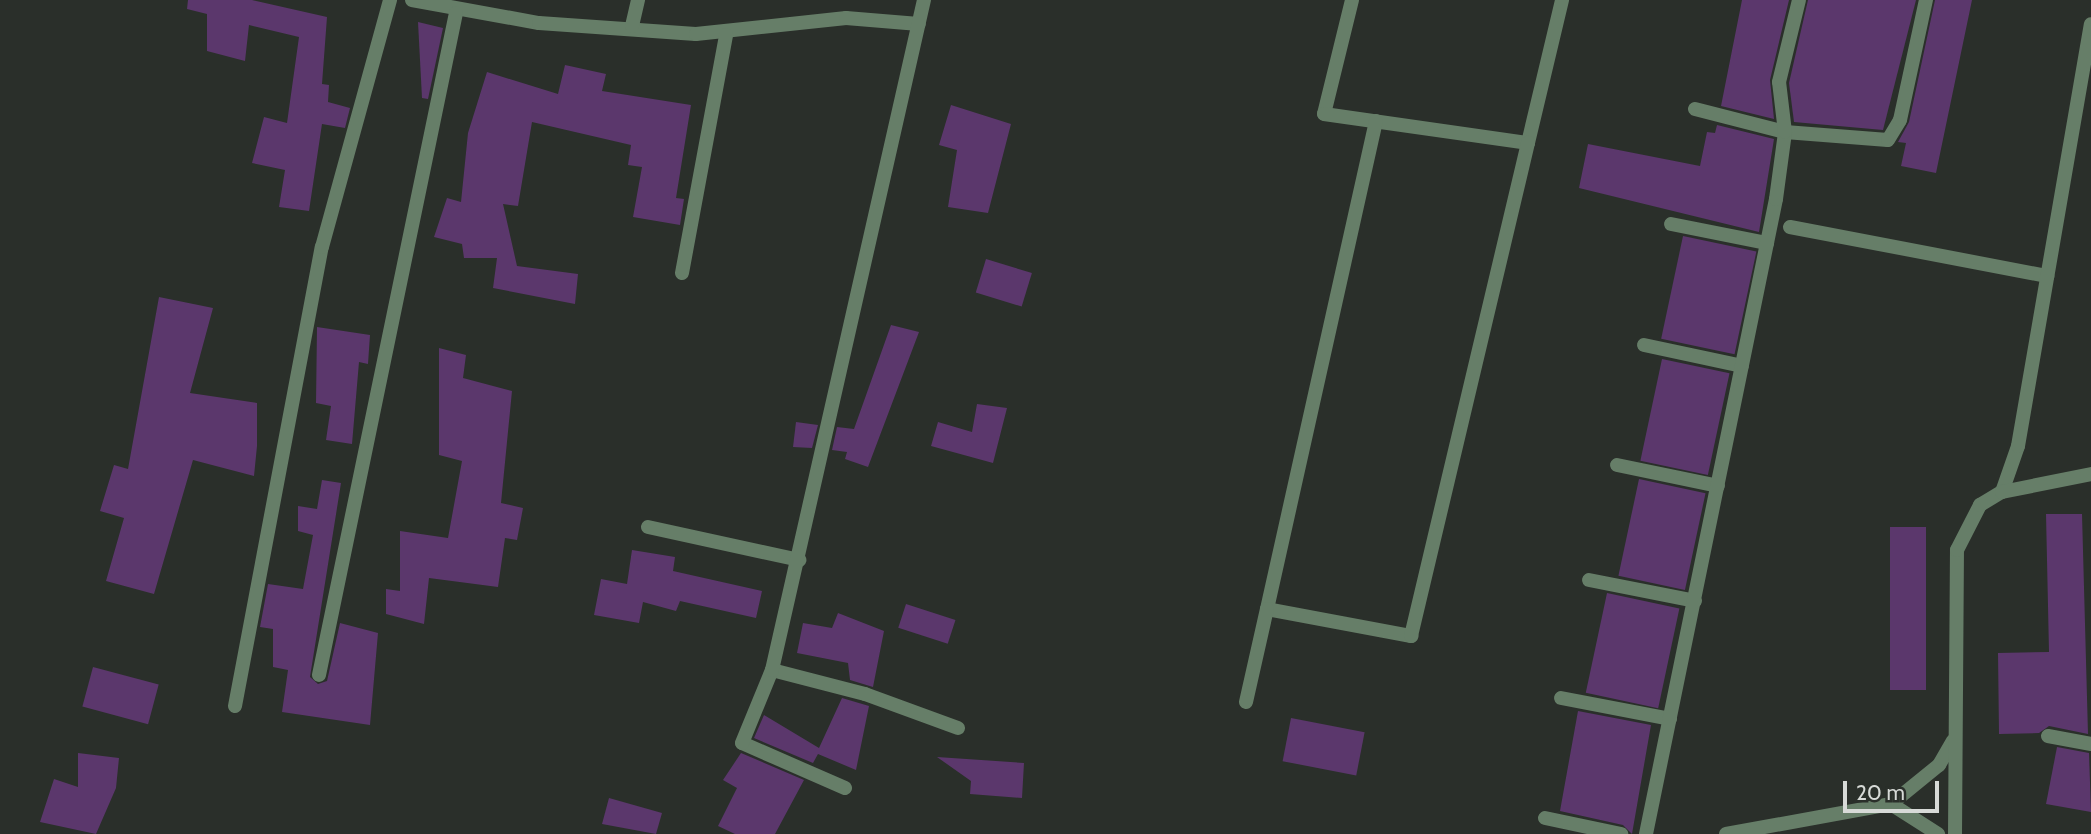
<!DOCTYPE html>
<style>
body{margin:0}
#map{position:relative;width:2091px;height:834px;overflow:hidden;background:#2a2f2a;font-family:Cabin,sans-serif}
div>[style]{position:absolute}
.building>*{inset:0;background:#5b376c;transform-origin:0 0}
.street>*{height:14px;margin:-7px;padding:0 7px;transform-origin:7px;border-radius:7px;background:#667e68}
span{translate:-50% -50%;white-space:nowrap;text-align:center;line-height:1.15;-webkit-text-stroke:5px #2a2f2a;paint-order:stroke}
.scale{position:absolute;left:1843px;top:781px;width:96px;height:32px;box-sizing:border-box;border:4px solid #d7dad7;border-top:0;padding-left:9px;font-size:21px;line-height:24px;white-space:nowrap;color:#d7dad7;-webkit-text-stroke:5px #2a2f2a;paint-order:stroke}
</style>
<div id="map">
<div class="building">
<div style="clip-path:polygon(188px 0,252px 0,327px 17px,322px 84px,329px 85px,328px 102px,350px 108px,345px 128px,322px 124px,309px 211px,279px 207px,285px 170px,252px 163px,264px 117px,287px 123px,299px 37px,249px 25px,245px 61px,207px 51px,207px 14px,187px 9px)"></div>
<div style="clip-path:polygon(1742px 0,1789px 0,1770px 80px,1774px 119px,1721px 106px)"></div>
<div style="clip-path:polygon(1808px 0,1916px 0,1883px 130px,1794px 122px,1789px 83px)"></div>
<div style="clip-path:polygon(1935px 0,1972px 0,1936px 173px,1901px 166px,1906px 143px,1898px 142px,1909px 122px)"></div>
<div style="clip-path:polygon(418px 22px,443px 28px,428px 99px,422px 98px)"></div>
<div style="clip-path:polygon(565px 65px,606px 74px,602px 91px,691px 105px,676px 198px,684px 199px,680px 225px,633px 217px,642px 167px,628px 165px,631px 145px,532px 122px,518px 206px,503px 204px,517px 266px,578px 274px,575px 304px,493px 288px,497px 258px,464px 258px,462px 244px,434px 237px,447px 198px,461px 202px,468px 133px,487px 72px,558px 94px)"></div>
<div style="clip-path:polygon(951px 105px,1011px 124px,988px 213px,948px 207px,957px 150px,939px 145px)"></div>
<div style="clip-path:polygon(1717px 125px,1774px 139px,1759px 232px,1579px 188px,1588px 144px,1700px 166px,1707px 132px,1715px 133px)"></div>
<div style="left:1683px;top:236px;width:75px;height:105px;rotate:12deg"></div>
<div style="left:986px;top:259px;width:48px;height:35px;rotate:17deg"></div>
<div style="clip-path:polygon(159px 297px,213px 308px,190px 393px,257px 403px,257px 446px,254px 476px,193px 460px,154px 594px,106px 581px,124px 518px,100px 511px,114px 465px,128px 469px)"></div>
<div style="clip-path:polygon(891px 325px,919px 332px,868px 467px,845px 459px,847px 452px,832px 450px,837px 427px,854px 429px)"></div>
<div style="clip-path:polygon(317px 327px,370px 335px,368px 364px,359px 362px,352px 444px,326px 440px,331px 406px,316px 403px)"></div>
<div style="clip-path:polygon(439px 348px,466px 355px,463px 378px,512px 391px,501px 503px,523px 508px,517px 540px,505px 538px,498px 587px,429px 578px,424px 624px,386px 614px,386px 589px,400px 591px,400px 531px,448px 538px,462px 461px,439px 455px)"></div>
<div style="left:1662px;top:359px;width:69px;height:104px;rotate:12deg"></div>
<div style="clip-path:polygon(977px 404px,1007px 408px,993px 463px,931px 446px,938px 422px,972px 432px)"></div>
<div style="clip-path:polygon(796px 422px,818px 425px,812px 448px,793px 447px)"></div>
<div style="left:1639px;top:479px;width:68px;height:99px;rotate:12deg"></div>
<div style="clip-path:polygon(322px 480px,341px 483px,310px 677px,318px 684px,327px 681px,340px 623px,378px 633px,370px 725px,282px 712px,288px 670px,273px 667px,273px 629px,260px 627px,268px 584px,303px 589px,313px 535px,298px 531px,298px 506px,317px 509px)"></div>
<div style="clip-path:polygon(2046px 514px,2082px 514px,2088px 734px,2049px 726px,2039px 733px,1999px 734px,1998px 653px,2049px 652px)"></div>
<div style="left:1890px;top:527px;width:36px;height:163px"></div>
<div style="clip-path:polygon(632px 550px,675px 557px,673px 571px,762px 591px,756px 618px,680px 601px,676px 611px,643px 602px,639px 623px,594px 615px,601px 579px,627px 584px)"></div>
<div style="left:1607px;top:593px;width:74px;height:102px;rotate:12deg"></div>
<div style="left:906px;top:604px;width:52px;height:25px;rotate:18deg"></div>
<div style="clip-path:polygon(838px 613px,884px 631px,873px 687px,850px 680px,848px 663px,797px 653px,803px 623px,832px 628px)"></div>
<div style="left:93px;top:667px;width:68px;height:41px;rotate:15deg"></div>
<div style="clip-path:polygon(842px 698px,869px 706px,856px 770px,818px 754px,813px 763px,754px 738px,764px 715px,819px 748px)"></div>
<div style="clip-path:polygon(1578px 711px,1651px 725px,1632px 834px,1623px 825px,1560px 811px)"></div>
<div style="left:1291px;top:718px;width:75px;height:44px;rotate:11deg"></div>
<div style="clip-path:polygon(2057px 747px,2089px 753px,2091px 812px,2046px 804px)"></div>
<div style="clip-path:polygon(78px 753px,119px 758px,116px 788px,96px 834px,40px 822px,54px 779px,78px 787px)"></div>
<div style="clip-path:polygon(741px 753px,804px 780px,775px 834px,735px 834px,718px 826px,737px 788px,723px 780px)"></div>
<div style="clip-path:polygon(937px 757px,1024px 763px,1022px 798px,970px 794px,971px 781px)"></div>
<div style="clip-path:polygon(609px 798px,662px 813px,656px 834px,602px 824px)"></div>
</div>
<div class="street">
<div style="left:412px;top:0;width:129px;rotate:10.3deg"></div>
<div style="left:539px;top:23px;width:157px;rotate:4deg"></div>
<div style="left:696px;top:34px;width:151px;rotate:-6.1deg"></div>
<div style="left:846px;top:18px;width:73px;rotate:4.7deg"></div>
<div style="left:1352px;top:0;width:117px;rotate:103.8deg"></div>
<div style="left:1324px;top:114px;width:206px;rotate:8.1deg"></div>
<div style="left:1528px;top:143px;width:147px;rotate:-76.6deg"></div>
<div style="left:632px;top:26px;width:27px;rotate:-77deg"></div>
<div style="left:1695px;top:109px;width:93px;rotate:14.3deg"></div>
<div style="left:1785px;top:132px;width:103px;rotate:4.4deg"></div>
<div style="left:1888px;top:140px;width:23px;rotate:-59deg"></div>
<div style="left:1900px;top:120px;width:123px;rotate:-77.8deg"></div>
<div style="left:1376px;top:121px;width:500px;rotate:102.59deg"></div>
<div style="left:1267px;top:609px;width:147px;rotate:10.6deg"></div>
<div style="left:1411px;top:636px;width:507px;rotate:-76.65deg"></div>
<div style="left:1671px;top:224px;width:98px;rotate:11.2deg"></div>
<div style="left:1790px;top:227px;width:262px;rotate:10.8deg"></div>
<div style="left:682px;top:273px;width:242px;rotate:-79.5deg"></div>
<div style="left:1644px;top:345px;width:100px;rotate:12.1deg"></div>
<div style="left:1617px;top:465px;width:103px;rotate:11.7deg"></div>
<div style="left:2002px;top:492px;width:49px;rotate:-70.8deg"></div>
<div style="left:2018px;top:446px;width:428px;rotate:-80.2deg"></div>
<div style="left:648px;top:527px;width:155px;rotate:12.3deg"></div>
<div style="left:1589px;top:580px;width:108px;rotate:11.2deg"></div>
<div style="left:772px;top:670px;width:96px;rotate:14.5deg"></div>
<div style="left:865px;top:694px;width:99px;rotate:20.1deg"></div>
<div style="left:319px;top:675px;width:676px;rotate:-78.31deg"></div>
<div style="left:1561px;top:698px;width:111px;rotate:10.9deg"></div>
<div style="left:1246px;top:702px;width:95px;rotate:-77.3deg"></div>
<div style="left:235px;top:706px;width:467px;rotate:-79.3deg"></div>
<div style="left:322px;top:247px;width:256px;rotate:-74.6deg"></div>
<div style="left:2048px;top:736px;width:44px;rotate:10.5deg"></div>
<div style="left:845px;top:788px;width:112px;rotate:-156.4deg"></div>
<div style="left:742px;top:743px;width:79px;rotate:-67.7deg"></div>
<div style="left:772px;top:670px;width:687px;rotate:-77.22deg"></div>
<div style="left:1891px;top:804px;width:56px;rotate:32.6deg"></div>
<div style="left:1545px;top:818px;width:78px;rotate:11.9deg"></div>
<div style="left:1646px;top:834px;width:648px;rotate:-78.43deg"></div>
<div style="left:1776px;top:199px;width:68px;rotate:-82.3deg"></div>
<div style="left:1785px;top:132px;width:50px;rotate:-96.8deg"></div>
<div style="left:1779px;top:82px;width:84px;rotate:-76.3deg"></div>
<div style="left:1726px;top:834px;width:168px;rotate:-10.3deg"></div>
<div style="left:1891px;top:804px;width:62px;rotate:-39.1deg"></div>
<div style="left:1939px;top:765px;width:28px;rotate:-60deg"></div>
<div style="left:1955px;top:834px;width:284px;rotate:-89.6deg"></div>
<div style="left:1957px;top:550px;width:51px;rotate:-62.9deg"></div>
<div style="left:1980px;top:505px;width:26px;rotate:-31deg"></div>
<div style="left:2002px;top:492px;width:91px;rotate:-11.4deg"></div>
</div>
<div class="scale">20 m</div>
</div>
